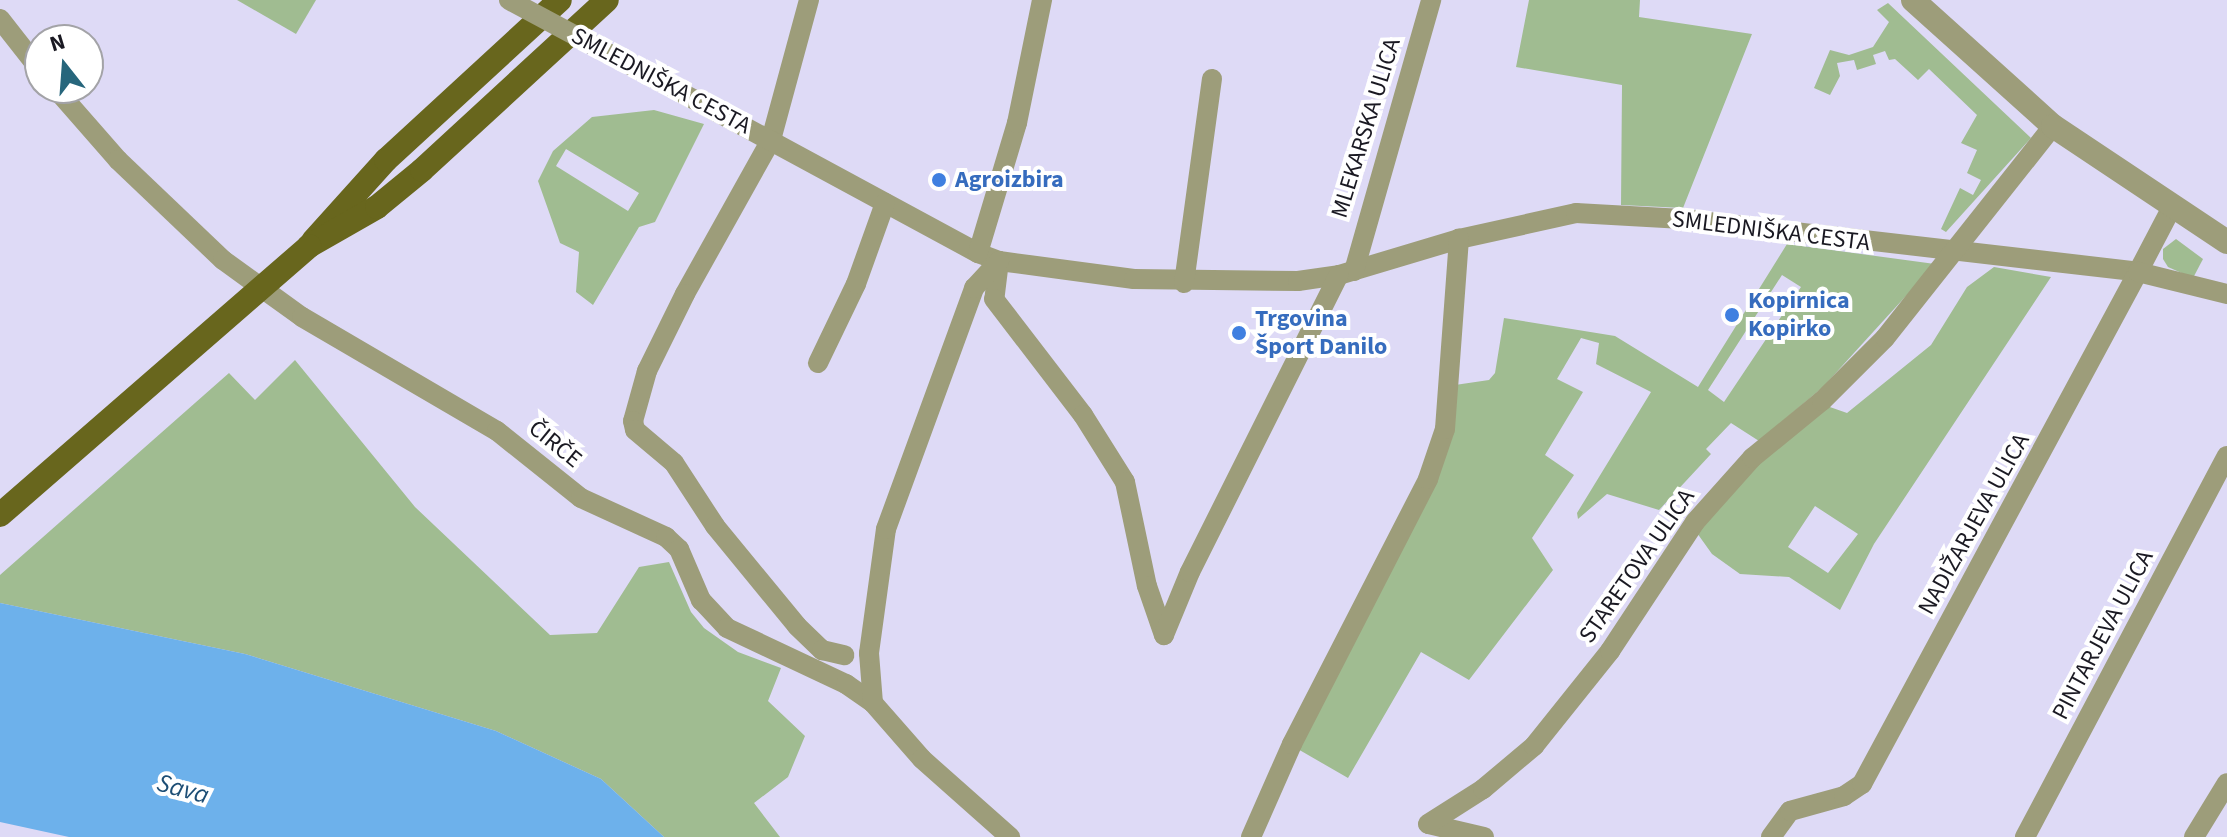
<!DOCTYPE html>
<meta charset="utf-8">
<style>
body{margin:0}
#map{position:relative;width:2227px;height:837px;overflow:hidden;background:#dedaf6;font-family:"Source Sans 3",sans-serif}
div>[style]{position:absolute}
.green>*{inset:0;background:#a0bc91}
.water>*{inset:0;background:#6db1eb}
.minor>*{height:20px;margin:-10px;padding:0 10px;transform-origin:10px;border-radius:10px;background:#9d9d7a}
.tertiary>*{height:24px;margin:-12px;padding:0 12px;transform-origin:12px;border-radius:12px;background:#9d9d7a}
.primary>*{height:24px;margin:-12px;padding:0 12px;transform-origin:12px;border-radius:12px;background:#68661d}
.minor-bridge>*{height:20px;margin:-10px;padding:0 10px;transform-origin:10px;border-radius:10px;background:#9d9d7a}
.primary-bridge>*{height:24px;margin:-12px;padding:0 12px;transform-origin:12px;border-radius:12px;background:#68661d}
.dots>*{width:22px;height:22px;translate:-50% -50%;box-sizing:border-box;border:4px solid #fff;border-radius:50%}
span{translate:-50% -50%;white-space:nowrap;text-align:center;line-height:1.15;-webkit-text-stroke:8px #fff;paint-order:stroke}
.street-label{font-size:24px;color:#1a1922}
.shop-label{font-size:24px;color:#366cbe;font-weight:700}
.left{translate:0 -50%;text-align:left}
.water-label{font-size:26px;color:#1d4e75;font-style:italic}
.north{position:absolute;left:24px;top:24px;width:80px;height:80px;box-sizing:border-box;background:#fff;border:2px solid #a3a3a7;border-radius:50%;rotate:343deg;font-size:22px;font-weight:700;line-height:32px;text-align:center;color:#1a1922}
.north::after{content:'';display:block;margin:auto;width:28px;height:36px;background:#27667c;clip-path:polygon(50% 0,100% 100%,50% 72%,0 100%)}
</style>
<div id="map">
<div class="green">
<div style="clip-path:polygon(237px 0,316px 0,296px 34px)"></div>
<div style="clip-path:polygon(1529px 0,1640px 0,1639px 17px,1752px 34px,1683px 208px,1621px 205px,1622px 85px,1516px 67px)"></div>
<div style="clip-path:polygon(1888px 3px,2031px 138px,1946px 232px,1941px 229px,1960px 188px,1973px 195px,1981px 180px,1967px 173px,1977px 150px,1961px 143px,1977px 115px,1929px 69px,1918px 80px,1895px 59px,1889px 60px,1885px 51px,1873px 55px,1876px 64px,1857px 70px,1854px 60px,1837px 63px,1840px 76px,1830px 95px,1814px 88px,1830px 50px,1849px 55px,1873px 47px,1889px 22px,1877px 10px)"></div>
<div style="clip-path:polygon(evenodd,654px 110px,704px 124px,655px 222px,639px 227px,593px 305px,576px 292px,579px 252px,560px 243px,538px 181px,553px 151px,592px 117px,654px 110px,566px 149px,639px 193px,628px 211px,556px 166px,566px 149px)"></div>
<div style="clip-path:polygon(2176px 239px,2203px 259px,2193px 278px,2168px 267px,2163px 259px,2163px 249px)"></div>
<div style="clip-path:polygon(evenodd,1787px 244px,1935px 264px,1823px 387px,1759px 441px,1731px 423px,1706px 449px,1711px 454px,1659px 510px,1607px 494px,1578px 519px,1577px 513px,1651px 392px,1596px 364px,1599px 343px,1581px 338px,1557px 379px,1583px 392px,1545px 455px,1574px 475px,1532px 538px,1553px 570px,1469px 680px,1421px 652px,1348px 778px,1296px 748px,1428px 485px,1455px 385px,1489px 380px,1495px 373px,1504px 318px,1615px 336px,1698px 387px,1787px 244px,1782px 275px,1801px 287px,1724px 402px,1708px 390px,1782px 275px)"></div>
<div style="clip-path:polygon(evenodd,1994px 267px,2051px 277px,1874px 544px,1840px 610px,1789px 577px,1740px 574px,1712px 554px,1697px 533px,1747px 471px,1827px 406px,1847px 413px,1931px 345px,1967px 287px,1994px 267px,1815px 506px,1858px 534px,1828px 573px,1788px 547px,1815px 506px)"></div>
<div style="clip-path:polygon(295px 360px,415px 507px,550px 635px,597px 633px,639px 567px,669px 562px,691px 612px,704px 628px,738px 652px,781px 668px,768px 701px,805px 736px,788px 777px,754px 803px,780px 837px,664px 837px,601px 779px,496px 731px,245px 654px,0 603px,0 575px,229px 373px,255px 400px)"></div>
</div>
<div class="water">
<div style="clip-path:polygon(0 603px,245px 654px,496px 731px,601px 779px,664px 837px,69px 837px,0 822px)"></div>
</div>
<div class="minor">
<div style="left:809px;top:0;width:145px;rotate:105.2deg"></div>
<div style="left:771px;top:140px;width:176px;rotate:119.2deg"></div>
<div style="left:685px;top:294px;width:86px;rotate:116.3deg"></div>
<div style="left:647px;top:371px;width:52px;rotate:105.6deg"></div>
<div style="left:633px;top:421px;width:9px;rotate:77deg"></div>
<div style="left:635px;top:430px;width:51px;rotate:40.2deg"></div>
<div style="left:674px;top:463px;width:75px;rotate:56.9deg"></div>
<div style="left:715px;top:526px;width:129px;rotate:50.6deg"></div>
<div style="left:797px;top:626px;width:35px;rotate:44deg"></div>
<div style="left:822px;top:650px;width:23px;rotate:13deg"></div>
<div style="left:0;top:19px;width:65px;rotate:51.9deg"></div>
<div style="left:621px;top:60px;width:406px;rotate:28.4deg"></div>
<div style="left:978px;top:253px;width:22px;rotate:21deg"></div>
<div style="left:999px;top:261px;width:136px;rotate:7.6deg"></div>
<div style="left:1134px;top:279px;width:164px;rotate:0.7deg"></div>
<div style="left:1298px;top:281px;width:41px;rotate:-8.3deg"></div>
<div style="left:1339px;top:275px;width:125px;rotate:-16.7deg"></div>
<div style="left:1459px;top:239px;width:120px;rotate:-12.5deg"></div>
<div style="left:1576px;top:213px;width:107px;rotate:3.2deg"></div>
<div style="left:1683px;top:219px;width:458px;rotate:6.6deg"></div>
<div style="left:2138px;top:272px;width:71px;rotate:-62.4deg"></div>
<div style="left:55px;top:88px;width:96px;rotate:48.8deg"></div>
<div style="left:118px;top:160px;width:145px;rotate:43.6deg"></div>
<div style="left:223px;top:260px;width:97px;rotate:35.8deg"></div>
<div style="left:302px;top:317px;width:226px;rotate:30.3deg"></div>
<div style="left:497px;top:431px;width:107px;rotate:38.6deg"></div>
<div style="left:581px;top:498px;width:94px;rotate:24.6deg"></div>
<div style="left:666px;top:537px;width:18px;rotate:43deg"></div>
<div style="left:679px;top:549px;width:56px;rotate:66.7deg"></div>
<div style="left:701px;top:600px;width:38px;rotate:47deg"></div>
<div style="left:727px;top:628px;width:132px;rotate:25.2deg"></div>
<div style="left:846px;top:684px;width:33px;rotate:35deg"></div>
<div style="left:873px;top:703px;width:74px;rotate:48.8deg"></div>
<div style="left:922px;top:759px;width:118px;rotate:41.6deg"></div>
<div style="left:978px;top:253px;width:136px;rotate:-73.3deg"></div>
<div style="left:1017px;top:123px;width:126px;rotate:-78.5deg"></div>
<div style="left:999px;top:261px;width:38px;rotate:97deg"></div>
<div style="left:994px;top:299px;width:146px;rotate:52.5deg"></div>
<div style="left:1083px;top:415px;width:79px;rotate:57.9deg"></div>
<div style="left:1125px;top:482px;width:106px;rotate:78.1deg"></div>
<div style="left:1147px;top:586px;width:52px;rotate:70.9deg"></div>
<div style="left:1354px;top:271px;width:282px;rotate:-74.1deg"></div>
<div style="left:1184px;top:283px;width:206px;rotate:-82.2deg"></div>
<div style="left:818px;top:363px;width:88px;rotate:-64.3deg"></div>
<div style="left:856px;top:284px;width:86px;rotate:-70.3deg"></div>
<div style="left:1164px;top:635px;width:68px;rotate:-67.6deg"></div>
<div style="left:1190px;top:572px;width:332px;rotate:-63.4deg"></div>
<div style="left:873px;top:703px;width:50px;rotate:-94.6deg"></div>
<div style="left:869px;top:653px;width:125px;rotate:-82.2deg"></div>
<div style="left:886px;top:529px;width:257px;rotate:-69.9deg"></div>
<div style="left:974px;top:288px;width:37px;rotate:-47deg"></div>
<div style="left:1251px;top:837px;width:102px;rotate:-66.2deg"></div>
<div style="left:1292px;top:744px;width:298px;rotate:-62.8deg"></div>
<div style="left:1428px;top:479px;width:53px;rotate:-71.2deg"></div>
<div style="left:1445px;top:429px;width:191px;rotate:-85.8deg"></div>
<div style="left:1484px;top:837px;width:57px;rotate:-166.9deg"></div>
<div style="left:1428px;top:824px;width:65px;rotate:-32.5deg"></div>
<div style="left:1483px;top:789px;width:67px;rotate:-40.1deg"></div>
<div style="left:1534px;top:746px;width:122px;rotate:-51.3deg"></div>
<div style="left:1610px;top:651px;width:154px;rotate:-56.6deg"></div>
<div style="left:1695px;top:522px;width:86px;rotate:-48.3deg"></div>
<div style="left:1752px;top:458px;width:90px;rotate:-39.2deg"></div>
<div style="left:1822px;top:401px;width:89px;rotate:-45deg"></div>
<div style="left:1885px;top:338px;width:270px;rotate:-51.6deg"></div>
<div style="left:1771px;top:837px;width:32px;rotate:-54deg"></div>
<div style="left:1790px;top:811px;width:56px;rotate:-15.5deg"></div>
<div style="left:1844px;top:796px;width:22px;rotate:-34deg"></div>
<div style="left:1862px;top:784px;width:582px;rotate:-61.67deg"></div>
<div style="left:2138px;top:272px;width:92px;rotate:13.9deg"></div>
<div style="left:2025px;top:837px;width:431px;rotate:-62.1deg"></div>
<div style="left:2194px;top:837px;width:63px;rotate:-58.6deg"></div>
</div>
<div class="tertiary">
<div style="left:1913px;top:0;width:188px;rotate:42deg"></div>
<div style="left:2053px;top:126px;width:209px;rotate:33.7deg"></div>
</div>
<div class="primary">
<div style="left:313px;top:241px;width:109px;rotate:-48deg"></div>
<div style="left:386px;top:160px;width:236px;rotate:-42.6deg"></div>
<div style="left:309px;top:246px;width:78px;rotate:-29.8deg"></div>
<div style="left:377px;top:207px;width:58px;rotate:-39.4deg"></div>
<div style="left:422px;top:170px;width:251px;rotate:-42.6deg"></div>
</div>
<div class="minor-bridge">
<div style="left:509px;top:0;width:127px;rotate:28.2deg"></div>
</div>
<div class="primary-bridge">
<div style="left:0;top:515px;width:410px;rotate:-41deg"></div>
</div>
<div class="dots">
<div style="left:939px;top:180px;background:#3f7fe0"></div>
<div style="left:1732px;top:315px;background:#3f7fe0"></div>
<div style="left:1239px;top:333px;background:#3f7fe0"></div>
</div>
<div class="street-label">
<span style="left:661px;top:81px;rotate:28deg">SMLEDNIŠKA CESTA</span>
<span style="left:1366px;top:128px;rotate:-73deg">MLEKARSKA ULICA</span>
<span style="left:1771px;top:231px;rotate:7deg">SMLEDNIŠKA CESTA</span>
<span style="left:555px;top:444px;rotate:39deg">ČIRČE</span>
<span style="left:1974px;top:524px;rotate:-61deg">NADIŽARJEVA ULICA</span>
<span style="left:1637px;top:566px;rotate:-55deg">STARETOVA ULICA</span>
<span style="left:2103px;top:635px;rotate:-62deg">PINTARJEVA ULICA</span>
</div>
<div class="shop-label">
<span class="left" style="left:955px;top:180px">Agroizbira</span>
<span class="left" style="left:1748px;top:315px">Kopirnica<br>Kopirko</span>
<span class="left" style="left:1255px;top:333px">Trgovina<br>Šport Danilo</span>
</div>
<div class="water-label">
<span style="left:183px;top:789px;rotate:15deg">Sava</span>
</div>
<div class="north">N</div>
</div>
